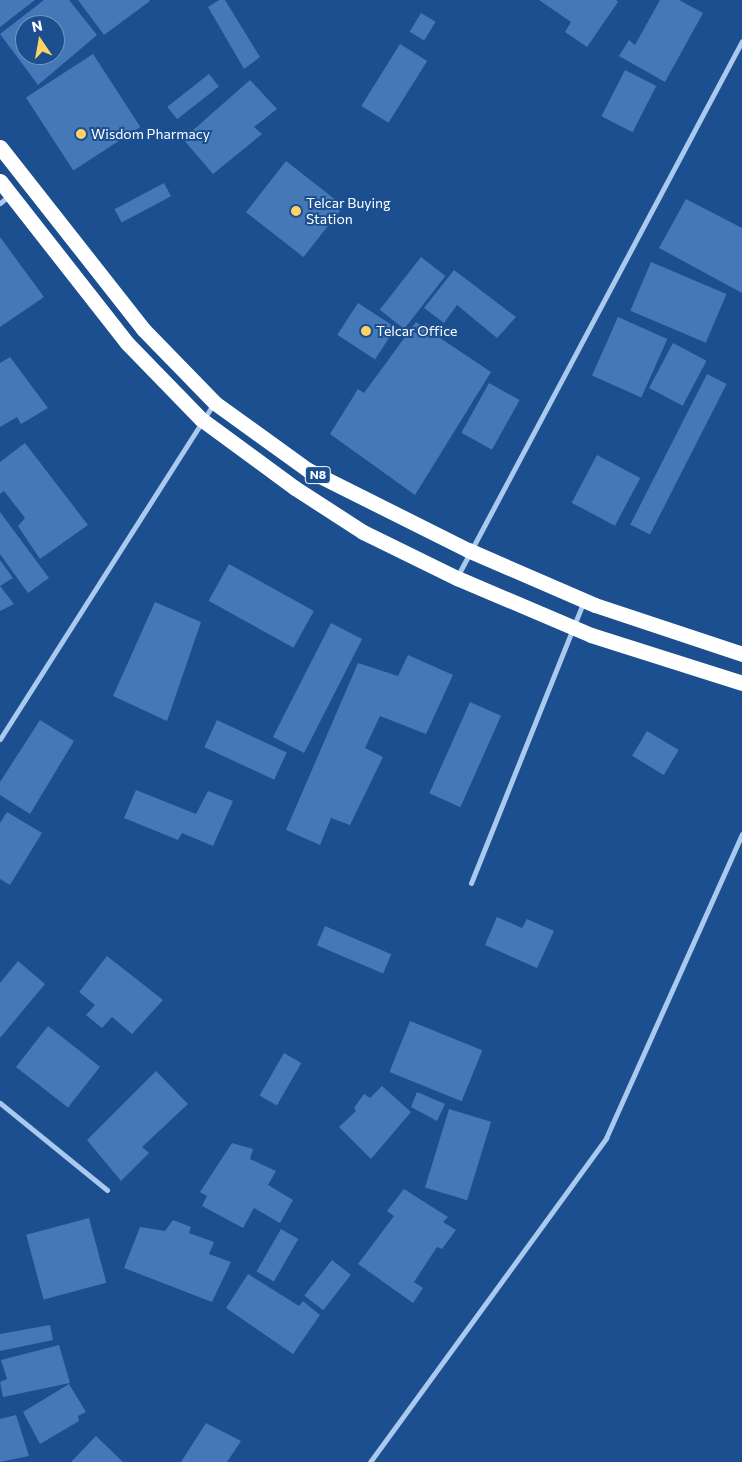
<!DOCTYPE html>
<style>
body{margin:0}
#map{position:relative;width:742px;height:1462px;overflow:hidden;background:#1b4f8f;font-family:Commissioner,sans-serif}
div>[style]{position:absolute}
.building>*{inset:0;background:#4478b7;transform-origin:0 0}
.street>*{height:5px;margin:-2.5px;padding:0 2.5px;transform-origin:2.5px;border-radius:2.5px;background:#a9c9ee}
.highway>*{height:15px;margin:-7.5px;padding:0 7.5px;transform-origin:7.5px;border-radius:7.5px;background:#fff}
.dots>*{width:14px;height:14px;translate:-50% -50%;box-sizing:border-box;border:2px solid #1b4f8f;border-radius:50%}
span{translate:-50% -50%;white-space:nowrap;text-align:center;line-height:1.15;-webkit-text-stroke:4px #1b4f8f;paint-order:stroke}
.shield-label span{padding:1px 4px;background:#1b4f8f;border:1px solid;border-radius:4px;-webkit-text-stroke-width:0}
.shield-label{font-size:12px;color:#fff;font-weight:700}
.poi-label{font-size:14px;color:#fff}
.left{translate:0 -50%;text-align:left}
.north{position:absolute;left:15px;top:15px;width:50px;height:50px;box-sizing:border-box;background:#1b4f8f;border:1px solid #7695bc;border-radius:50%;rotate:348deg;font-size:14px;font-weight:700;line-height:20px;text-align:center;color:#fff}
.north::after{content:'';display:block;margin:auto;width:18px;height:22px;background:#ffd166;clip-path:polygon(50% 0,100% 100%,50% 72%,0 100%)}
</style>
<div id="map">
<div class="building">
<div style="clip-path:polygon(0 0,35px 0,0 27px)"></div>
<div style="clip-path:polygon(evenodd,44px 0,69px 0,97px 35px,38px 85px,0 34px,44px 0,25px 25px,55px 25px,55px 55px,25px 55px,25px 25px)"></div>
<div style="clip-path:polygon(78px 0,149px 0,150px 1px,104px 35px)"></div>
<div style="clip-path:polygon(219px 0,225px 0,260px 57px,244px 69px,208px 7px)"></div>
<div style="clip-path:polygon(539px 0,616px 0,618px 2px,587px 47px,565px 32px,571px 22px)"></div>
<div style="clip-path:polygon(660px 0,679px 0,703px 13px,665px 82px,619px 56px,629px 40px,635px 45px)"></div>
<div style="left:421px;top:13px;width:17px;height:22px;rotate:31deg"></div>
<div style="left:400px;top:44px;width:32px;height:73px;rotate:32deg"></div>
<div style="left:93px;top:54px;width:87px;height:80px;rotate:57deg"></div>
<div style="left:625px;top:70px;width:35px;height:52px;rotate:27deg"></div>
<div style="left:209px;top:74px;width:16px;height:53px;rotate:52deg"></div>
<div style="clip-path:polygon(250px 80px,277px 109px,254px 127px,262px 134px,213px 174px,183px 139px)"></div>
<div style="left:286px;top:161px;width:73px;height:65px;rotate:38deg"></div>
<div style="left:164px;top:183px;width:15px;height:56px;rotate:62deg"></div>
<div style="clip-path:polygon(686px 199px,742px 228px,742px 293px,659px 248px)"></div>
<div style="clip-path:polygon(0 237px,44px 297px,0 327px)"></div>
<div style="left:421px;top:257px;width:31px;height:67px;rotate:38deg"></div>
<div style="left:651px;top:262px;width:82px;height:53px;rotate:23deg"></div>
<div style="clip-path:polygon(454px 270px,516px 317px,497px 338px,457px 305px,444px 323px,424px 308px)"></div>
<div style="left:358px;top:303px;width:45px;height:38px;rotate:33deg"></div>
<div style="left:618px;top:317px;width:54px;height:64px;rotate:24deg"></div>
<div style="clip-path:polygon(416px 322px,491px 372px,415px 495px,330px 434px,358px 389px,364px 393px)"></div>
<div style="left:673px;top:343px;width:38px;height:51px;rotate:28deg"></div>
<div style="clip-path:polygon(10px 357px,48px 408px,21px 424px,17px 417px,0 427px,0 363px)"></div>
<div style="left:707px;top:374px;width:22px;height:169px;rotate:27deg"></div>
<div style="left:489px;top:383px;width:35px;height:57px;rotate:29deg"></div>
<div style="clip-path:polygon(25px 443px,88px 525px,40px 559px,18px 526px,25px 518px,4px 491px,0 494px,0 462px)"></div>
<div style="left:597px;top:455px;width:49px;height:54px;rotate:28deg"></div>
<div style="clip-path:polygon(0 512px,49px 578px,28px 593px,0 554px)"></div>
<div style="clip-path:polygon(0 560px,13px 578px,0 586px,14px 604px,0 611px)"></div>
<div style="left:229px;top:564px;width:97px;height:42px;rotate:29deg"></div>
<div style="clip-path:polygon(155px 602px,201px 622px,167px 721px,113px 696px)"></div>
<div style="left:331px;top:623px;width:35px;height:128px;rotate:27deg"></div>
<div style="clip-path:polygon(408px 655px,453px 675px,426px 734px,380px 716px,365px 748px,383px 757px,350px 825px,331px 818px,320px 845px,286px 830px,358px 663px,398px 676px)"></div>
<div style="left:470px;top:702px;width:34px;height:100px;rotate:24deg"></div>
<div style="clip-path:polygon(40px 720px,74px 741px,30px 814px,0 795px,0 782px)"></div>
<div style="left:217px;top:720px;width:77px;height:30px;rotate:25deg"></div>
<div style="left:647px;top:731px;width:37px;height:29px;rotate:31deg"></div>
<div style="clip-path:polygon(136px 790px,196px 814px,208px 791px,233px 801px,213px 846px,182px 833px,178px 840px,124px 818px)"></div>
<div style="clip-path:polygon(7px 812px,42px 833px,10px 885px,0 879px,0 823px)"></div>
<div style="clip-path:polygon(497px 917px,522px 928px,527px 919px,554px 931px,537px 968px,485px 945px)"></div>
<div style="left:325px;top:926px;width:72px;height:21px;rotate:23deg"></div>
<div style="clip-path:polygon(107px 956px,163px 1000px,132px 1034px,112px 1017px,102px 1028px,86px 1015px,95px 1005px,79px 992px)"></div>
<div style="clip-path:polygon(18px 961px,45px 984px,0 1038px,0 983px)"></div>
<div style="left:410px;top:1021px;width:78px;height:55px;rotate:22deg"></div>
<div style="left:48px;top:1026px;width:66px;height:52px;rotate:38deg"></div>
<div style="left:284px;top:1053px;width:20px;height:49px;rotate:30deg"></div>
<div style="clip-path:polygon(156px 1071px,188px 1104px,142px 1147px,149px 1153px,121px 1181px,87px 1140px)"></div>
<div style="clip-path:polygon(382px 1086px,411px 1112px,371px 1159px,339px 1127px,356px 1111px,354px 1108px,364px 1094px,370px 1098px)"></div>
<div style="clip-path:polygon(417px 1092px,445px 1104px,437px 1121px,411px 1107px)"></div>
<div style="left:449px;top:1109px;width:44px;height:82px;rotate:17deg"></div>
<div style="clip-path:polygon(232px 1143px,253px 1149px,250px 1159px,276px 1171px,268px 1185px,293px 1200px,280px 1223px,254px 1208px,243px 1228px,202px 1206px,207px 1196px,200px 1192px)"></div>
<div style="clip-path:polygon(404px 1189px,448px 1217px,443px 1222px,456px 1230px,442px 1249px,437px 1247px,414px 1282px,423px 1288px,413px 1303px,358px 1264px,394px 1216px,387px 1211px)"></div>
<div style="left:89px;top:1218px;width:67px;height:65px;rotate:75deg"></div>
<div style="clip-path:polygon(173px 1220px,191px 1227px,189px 1233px,214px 1242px,209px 1254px,231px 1262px,212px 1302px,124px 1268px,140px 1227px,165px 1231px)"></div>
<div style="left:281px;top:1229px;width:20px;height:49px;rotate:30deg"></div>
<div style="left:332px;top:1260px;width:24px;height:45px;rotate:38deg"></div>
<div style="clip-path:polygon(248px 1274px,299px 1306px,303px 1301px,320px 1315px,293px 1354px,226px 1308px)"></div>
<div style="clip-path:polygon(50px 1325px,53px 1340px,0 1351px,0 1334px)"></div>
<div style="clip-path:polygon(59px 1345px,70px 1383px,3px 1397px,0 1382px,7px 1379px,1px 1360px)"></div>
<div style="clip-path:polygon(69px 1384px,86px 1412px,78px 1416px,79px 1421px,40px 1444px,23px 1412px)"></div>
<div style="clip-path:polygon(16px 1415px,29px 1456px,0 1462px,0 1419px)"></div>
<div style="clip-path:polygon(206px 1423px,241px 1441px,227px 1462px,181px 1462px)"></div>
<div style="clip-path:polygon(96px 1436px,123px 1462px,71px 1462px)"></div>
</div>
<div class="street">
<div style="left:0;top:203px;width:13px;rotate:-39deg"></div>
<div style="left:457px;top:577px;width:607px;rotate:-62deg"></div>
<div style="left:0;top:739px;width:396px;rotate:-57.5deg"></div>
<div style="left:471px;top:883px;width:302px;rotate:-68.2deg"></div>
<div style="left:0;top:1103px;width:138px;rotate:39.1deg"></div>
<div style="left:370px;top:1462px;width:401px;rotate:-53.9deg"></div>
<div style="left:606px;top:1138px;width:333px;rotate:-65.9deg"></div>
</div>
<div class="highway">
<div style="left:0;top:147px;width:231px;rotate:51.8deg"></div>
<div style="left:143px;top:329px;width:103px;rotate:45.8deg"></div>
<div style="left:215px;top:403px;width:115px;rotate:35.8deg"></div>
<div style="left:308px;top:470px;width:179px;rotate:26.6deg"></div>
<div style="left:468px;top:550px;width:138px;rotate:23.4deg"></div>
<div style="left:595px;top:605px;width:155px;rotate:18.4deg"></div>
<div style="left:0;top:181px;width:206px;rotate:51.9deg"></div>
<div style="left:127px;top:343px;width:106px;rotate:45.8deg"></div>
<div style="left:201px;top:419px;width:117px;rotate:36.3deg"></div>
<div style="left:295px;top:488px;width:81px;rotate:32.9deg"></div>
<div style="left:363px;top:532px;width:105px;rotate:26.1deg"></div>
<div style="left:457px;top:578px;width:146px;rotate:23deg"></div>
<div style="left:591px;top:635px;width:158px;rotate:17.6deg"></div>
</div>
<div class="dots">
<div style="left:81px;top:134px;background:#ffd166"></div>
<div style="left:296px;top:211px;background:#ffd166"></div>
<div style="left:366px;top:331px;background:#ffd166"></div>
</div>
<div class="shield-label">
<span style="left:318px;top:475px">N8</span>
</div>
<div class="poi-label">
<span class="left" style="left:91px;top:134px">Wisdom Pharmacy</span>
<span class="left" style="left:306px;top:211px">Telcar Buying<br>Station</span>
<span class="left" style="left:376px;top:331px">Telcar Office</span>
</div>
<div class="north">N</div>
</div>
